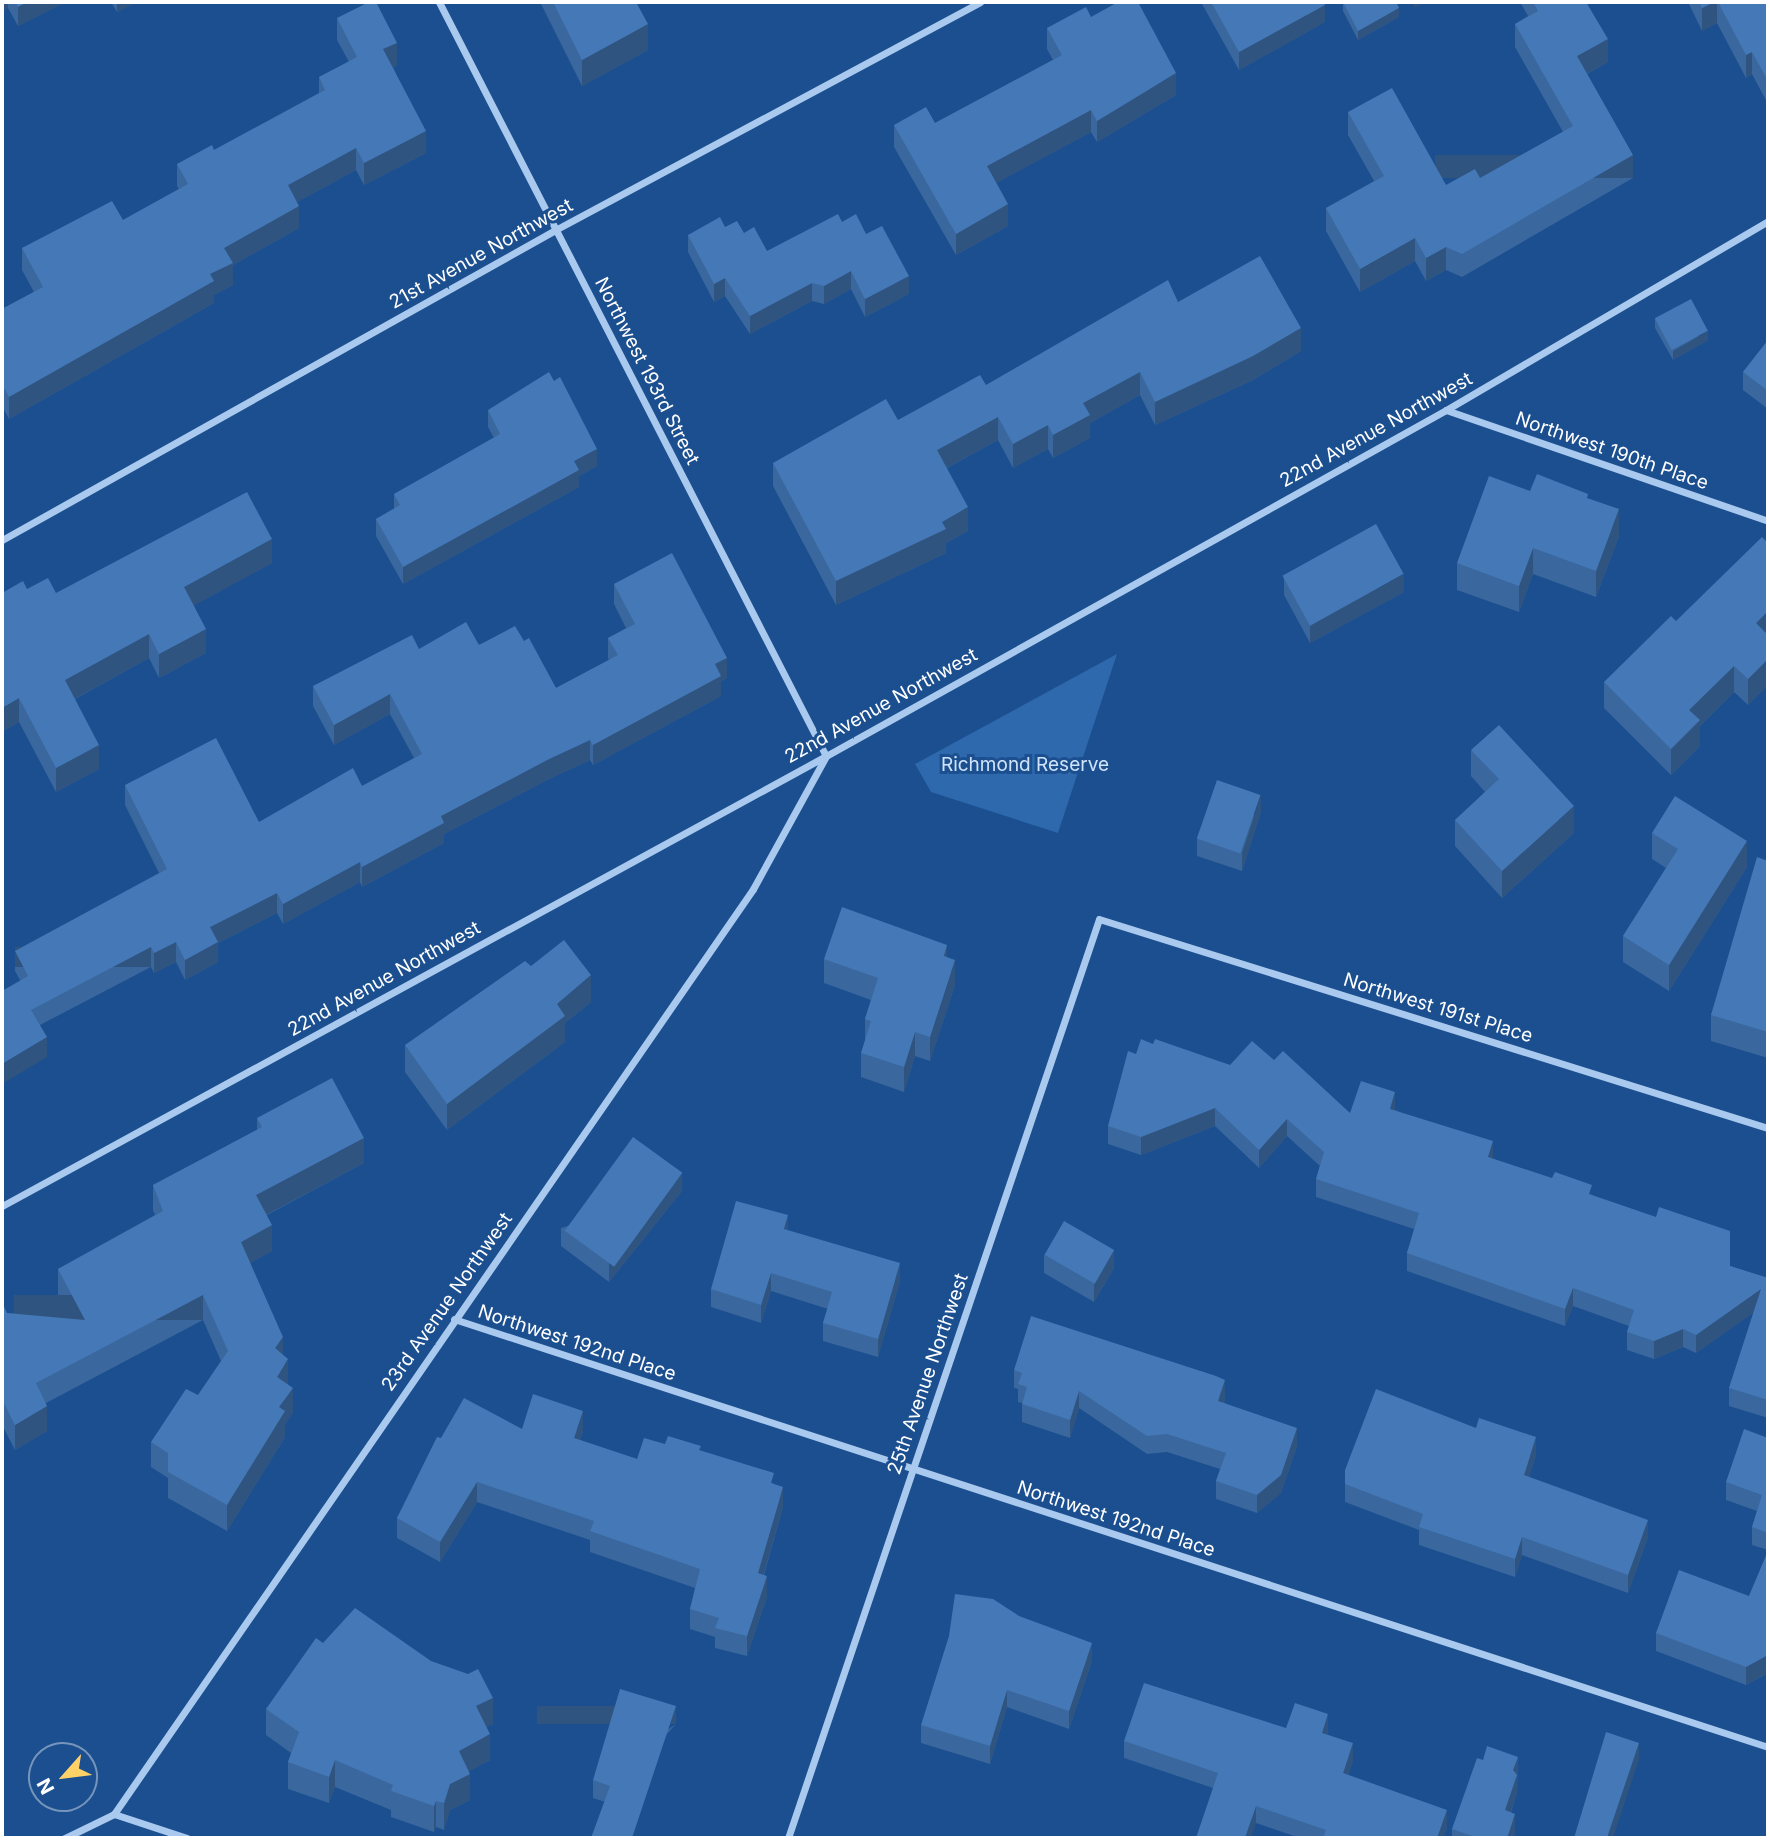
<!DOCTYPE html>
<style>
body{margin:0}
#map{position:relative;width:1770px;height:1840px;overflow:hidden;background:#1b4f8f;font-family:Inter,sans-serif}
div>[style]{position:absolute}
.green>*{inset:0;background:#2e69ad}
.minor>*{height:7px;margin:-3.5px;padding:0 3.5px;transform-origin:3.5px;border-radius:3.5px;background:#a9c9ee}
.wall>*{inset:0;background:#3a679d}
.shaded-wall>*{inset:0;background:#305480;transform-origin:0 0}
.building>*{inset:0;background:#4478b7;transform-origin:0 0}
span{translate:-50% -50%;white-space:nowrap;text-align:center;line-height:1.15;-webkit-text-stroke:6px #1b4f8f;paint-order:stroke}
.street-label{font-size:19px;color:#fff}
.park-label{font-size:19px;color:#cfe3fa}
.frame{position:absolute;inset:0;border:4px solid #fff;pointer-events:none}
.north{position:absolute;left:28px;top:1742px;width:70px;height:70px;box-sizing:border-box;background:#1b4f8f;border:2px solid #7695bc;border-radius:50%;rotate:242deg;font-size:19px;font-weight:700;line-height:28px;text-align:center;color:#fff}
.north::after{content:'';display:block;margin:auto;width:24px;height:32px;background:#ffd166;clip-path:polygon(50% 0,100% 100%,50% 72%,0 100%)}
</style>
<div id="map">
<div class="green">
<div style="clip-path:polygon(1117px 654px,1058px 833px,931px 792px,915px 764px)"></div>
</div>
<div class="minor">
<div style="left:1446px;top:410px;width:341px;rotate:19deg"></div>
<div style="left:2px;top:540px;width:636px;rotate:-29.26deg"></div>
<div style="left:557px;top:229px;width:480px;rotate:-28.2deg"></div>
<div style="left:2px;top:1206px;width:939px;rotate:-28.64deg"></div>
<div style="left:826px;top:756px;width:710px;rotate:-29.16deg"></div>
<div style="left:1446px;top:410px;width:373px;rotate:-30.4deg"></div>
<div style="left:454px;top:1319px;width:1382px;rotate:18.04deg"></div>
<div style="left:114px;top:1814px;width:77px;rotate:18.2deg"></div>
<div style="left:65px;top:1838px;width:55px;rotate:-26.1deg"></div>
<div style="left:114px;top:1814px;width:1124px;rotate:-55.36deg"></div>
<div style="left:753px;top:889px;width:152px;rotate:-61.2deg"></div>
<div style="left:826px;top:756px;width:848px;rotate:-117.17deg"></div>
<div style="left:788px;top:1838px;width:970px;rotate:-71.3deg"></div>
<div style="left:1099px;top:919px;width:701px;rotate:17.35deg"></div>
</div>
<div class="wall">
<div style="clip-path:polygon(2px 2px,65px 2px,18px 26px,8px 8px)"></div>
<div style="clip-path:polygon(111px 2px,136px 2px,117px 12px)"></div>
<div style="clip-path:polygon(540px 2px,636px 2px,648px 50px,582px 86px)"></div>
<div style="clip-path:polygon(1202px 2px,1323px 2px,1325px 22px,1239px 70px,1202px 4px)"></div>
<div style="clip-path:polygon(1343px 2px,1399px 17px,1358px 40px,1343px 11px)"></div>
<div style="clip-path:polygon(1520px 2px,1586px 2px,1608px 62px,1587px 74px,1633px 178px,1462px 277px,1446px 270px,1426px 281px,1415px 261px,1360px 292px,1326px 231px,1326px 208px,1374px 181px,1348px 135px,1348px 112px,1446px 185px,1480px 178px,1563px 132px,1515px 47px,1515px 24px,1528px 16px)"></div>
<div style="clip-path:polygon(1688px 2px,1768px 2px,1768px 104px,1752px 74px,1746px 78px,1717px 23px,1702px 31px)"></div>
<div style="clip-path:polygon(1091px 17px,1176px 95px,1097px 142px,1091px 132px,996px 183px,1008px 226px,956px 255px,894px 147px,894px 125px,935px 123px,1053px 60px,1047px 49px,1047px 28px)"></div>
<div style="clip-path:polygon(337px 18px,397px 65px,393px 67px,426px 153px,364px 185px,356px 170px,297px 202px,299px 228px,233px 265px,233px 285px,214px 295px,214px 303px,9px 419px,3px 408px,2px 409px,2px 309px,34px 292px,22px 270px,22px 248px,123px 220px,179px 189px,177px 186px,177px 164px,214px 150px,319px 93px,319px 77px,349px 62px,337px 40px)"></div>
<div style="clip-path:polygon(842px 222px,866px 234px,909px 294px,865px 317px,851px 289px,824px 304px,812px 301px,750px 334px,725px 296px,714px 302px,688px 252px,688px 235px,725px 227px,744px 233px,767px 251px)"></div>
<div style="clip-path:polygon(1178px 302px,1301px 351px,1253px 380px,1155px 425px,1140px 395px,1090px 423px,1090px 438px,1053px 458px,1048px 449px,1013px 468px,998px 440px,947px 468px,968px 531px,946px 543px,946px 553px,836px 605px,773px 486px,773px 463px,898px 420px,986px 385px)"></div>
<div style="clip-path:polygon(1655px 319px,1708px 340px,1673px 360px,1655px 328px)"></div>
<div style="clip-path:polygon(1768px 340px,1768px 409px,1743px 390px,1743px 372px)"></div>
<div style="clip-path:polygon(488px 410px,597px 466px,579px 476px,579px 487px,403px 584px,376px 536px,376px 519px,394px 509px,394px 494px,494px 438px,488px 427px)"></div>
<div style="clip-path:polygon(1530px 491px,1588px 499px,1619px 536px,1596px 597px,1533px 574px,1519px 612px,1457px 590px,1457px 563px)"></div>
<div style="clip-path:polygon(1768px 543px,1768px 685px,1748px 705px,1734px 692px,1700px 726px,1700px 746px,1671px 775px,1604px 708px,1604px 682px)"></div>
<div style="clip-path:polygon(272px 563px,194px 605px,206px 653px,159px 678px,149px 658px,75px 699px,99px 769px,56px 792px,19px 722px,2px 732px,27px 589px,56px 593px)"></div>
<div style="clip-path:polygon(1284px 578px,1404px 592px,1310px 643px,1284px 595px)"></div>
<div style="clip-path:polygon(614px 584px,727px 678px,721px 681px,721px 696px,593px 765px,590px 760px,549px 779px,444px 834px,444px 843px,362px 887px,360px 882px,283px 924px,277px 913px,218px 943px,218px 962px,185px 980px,176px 962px,154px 973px,151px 967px,40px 1025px,47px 1057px,20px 980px,15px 971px,15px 951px,159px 873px,125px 805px,125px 785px,259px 822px,362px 786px,414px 758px,390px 714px,334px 745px,313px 706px,313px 686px,419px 649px,524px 641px,556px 688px,609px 660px,608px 658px,608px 638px,626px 628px,614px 604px)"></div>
<div style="clip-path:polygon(1471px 750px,1574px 833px,1502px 898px,1455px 846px,1455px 820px,1485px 792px,1471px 776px)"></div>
<div style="clip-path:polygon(1261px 812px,1242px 871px,1197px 856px,1197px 839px)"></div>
<div style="clip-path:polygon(1652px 833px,1747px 867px,1669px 991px,1623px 962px,1623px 936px,1666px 868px,1652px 859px)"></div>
<div style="clip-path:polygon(1768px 861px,1768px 1058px,1711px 1041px,1711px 1015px)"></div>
<div style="clip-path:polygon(947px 958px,955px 985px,930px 1061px,915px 1056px,904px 1092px,861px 1077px,861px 1053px,865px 1042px,865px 1019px,871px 1000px,824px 983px,824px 959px)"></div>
<div style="clip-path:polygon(591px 1002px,565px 1023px,565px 1042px,447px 1130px,405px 1072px,405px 1045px)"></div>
<div style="clip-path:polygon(1153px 1044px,1230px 1065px,1274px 1060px,1350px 1113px,1395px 1110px,1493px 1159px,1592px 1195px,1730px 1266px,1768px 1278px,1768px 1418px,1729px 1406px,1729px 1388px,1754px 1312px,1696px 1353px,1683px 1347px,1654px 1359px,1627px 1350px,1627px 1332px,1629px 1326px,1573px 1306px,1565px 1326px,1407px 1271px,1407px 1253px,1414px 1229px,1316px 1197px,1316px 1179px,1320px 1166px,1287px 1136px,1259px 1168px,1215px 1126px,1141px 1155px,1108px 1144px,1108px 1126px,1136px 1054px)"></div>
<div style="clip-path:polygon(257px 1118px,364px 1163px,267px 1215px,272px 1251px,250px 1263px,283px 1355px,293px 1413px,285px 1424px,285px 1437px,227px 1531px,168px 1498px,168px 1478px,151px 1467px,151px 1442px,198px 1395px,221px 1361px,203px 1320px,46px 1403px,47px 1431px,15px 1450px,2px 1425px,2px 1303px,7px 1313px,71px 1319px,58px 1294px,58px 1269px,155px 1215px,153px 1210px,153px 1185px,257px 1130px)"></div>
<div style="clip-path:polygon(682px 1191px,609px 1282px,561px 1246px,561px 1228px)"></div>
<div style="clip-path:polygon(788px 1231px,900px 1281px,878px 1357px,823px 1341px,823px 1323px,828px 1309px,771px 1291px,761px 1323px,711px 1307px,711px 1289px)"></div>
<div style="clip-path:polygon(1044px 1255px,1114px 1268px,1094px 1302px,1044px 1273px)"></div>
<div style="clip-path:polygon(1014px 1370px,1225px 1398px,1224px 1403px,1297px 1446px,1281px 1493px,1257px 1513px,1216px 1499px,1216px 1481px,1220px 1469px,1167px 1452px,1147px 1454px,1079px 1408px,1070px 1438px,1022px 1422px,1022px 1403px,1018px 1402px,1018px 1389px,1014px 1388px)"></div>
<div style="clip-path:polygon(522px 1429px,583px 1431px,580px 1440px,637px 1459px,665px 1444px,701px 1451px,774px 1484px,783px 1507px,764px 1575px,767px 1597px,747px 1656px,715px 1648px,715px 1637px,690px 1629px,690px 1609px,695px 1588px,590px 1552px,590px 1540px,477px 1502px,440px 1562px,397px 1538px,397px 1518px,441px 1438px)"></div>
<div style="clip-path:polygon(1768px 1438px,1768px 1550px,1752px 1545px,1752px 1527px,1757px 1511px,1726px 1500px,1726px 1482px)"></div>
<div style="clip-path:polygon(1536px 1455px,1529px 1477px,1648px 1537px,1628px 1593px,1522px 1555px,1515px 1577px,1419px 1545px,1419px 1530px,1345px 1502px,1345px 1470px)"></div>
<div style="clip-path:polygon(1768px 1551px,1768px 1673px,1746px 1685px,1656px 1651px,1656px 1633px,1749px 1596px)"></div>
<div style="clip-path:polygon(1019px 1616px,1092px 1661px,1069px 1729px,1007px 1707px,990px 1764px,921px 1743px,921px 1725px)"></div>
<div style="clip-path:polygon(323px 1643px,493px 1724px,486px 1727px,490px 1760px,469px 1771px,470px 1800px,450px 1810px,444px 1830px,436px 1827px,434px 1832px,391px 1817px,391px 1810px,335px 1787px,329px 1803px,288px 1789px,288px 1762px,291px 1753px,266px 1735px,266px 1709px)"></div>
<div style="clip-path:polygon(676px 1724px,605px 1802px,593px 1798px,593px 1780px)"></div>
<div style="clip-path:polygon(1286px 1728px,1328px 1731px,1327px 1735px,1353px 1761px,1348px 1775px,1447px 1827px,1443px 1838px,1300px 1838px,1256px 1823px,1213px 1788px,1124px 1758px,1124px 1741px)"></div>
<div style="clip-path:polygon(1518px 1757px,1517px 1793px,1511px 1812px,1515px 1832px,1513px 1838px,1452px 1838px,1452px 1829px,1483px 1760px)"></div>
</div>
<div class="shaded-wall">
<div style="clip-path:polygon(2px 2px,8px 2px,8px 8px,2px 12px)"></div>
<div style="clip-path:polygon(27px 2px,65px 2px,18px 26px,18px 7px)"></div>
<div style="clip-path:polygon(117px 2px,136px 2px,117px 12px)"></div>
<div style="clip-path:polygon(1414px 2px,1425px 2px,1414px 8px)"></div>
<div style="clip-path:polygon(1714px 2px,1717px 2px,1717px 23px,1702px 31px,1702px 8px)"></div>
<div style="clip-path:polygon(1325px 5px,1325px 22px,1239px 70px,1239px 52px)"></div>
<div style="clip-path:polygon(1399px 8px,1399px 17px,1358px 40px,1358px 31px)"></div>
<div style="clip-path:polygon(648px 24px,648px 50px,582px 86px,582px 60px)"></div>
<div style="clip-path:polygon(1608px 39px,1608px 62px,1577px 79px,1577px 56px)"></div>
<div style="clip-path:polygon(397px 43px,397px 65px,383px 72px,383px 49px)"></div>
<div style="clip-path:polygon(1752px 52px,1752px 74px,1746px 78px,1746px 55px)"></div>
<div style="clip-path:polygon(1176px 73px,1176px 95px,1097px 142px,1097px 121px)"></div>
<div style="clip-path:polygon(1091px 110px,1091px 132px,987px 188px,987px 166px)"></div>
<div style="clip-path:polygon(426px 131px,426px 153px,364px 185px,364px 163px)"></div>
<div style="clip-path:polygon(356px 148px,356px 170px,288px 207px,288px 185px)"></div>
<div style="left:1633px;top:155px;width:23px;height:198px;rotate:90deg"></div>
<div style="clip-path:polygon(1008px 204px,1008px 226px,956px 255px,956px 234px)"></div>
<div style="clip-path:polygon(299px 206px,299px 228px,233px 265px,233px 285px,214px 295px,214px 303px,9px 419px,9px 397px,210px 274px,224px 248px)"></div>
<div style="clip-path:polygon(1415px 238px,1415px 261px,1360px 292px,1360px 269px)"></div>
<div style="clip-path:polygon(1446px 247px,1446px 270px,1426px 281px,1426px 258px)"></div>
<div style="clip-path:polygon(851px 271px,851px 289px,824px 304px,824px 286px)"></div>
<div style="clip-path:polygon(909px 276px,909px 294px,865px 317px,865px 299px)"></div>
<div style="clip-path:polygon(725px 278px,725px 296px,714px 302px,714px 284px)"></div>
<div style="clip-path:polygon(812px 283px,812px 301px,750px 334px,750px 316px)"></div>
<div style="clip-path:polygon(1301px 328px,1301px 351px,1253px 380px,1155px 425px,1155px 402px)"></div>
<div style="clip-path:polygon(1708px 331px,1708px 340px,1673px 360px,1673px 351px)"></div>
<div style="clip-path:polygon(1140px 372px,1140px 395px,1090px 423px,1090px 438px,1053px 458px,1053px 435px,1083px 403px)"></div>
<div style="left:3px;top:386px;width:22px;height:1px;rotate:90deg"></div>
<div style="clip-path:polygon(998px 417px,998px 440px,937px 473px,937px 450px)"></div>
<div style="clip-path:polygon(1048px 425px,1048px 449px,1013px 468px,1013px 444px)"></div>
<div style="clip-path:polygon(597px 449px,597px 466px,579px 476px,579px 487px,403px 584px,403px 567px,574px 461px)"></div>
<div style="clip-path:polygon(968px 507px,968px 531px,946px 543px,946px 553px,836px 605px,836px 581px)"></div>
<div style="clip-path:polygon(1619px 509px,1619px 536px,1596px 597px,1596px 571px)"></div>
<div style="clip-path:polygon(272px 539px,272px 563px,184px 611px,184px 587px)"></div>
<div style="clip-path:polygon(1533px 548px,1533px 574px,1519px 612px,1519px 586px)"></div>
<div style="clip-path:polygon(1404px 574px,1404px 592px,1310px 643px,1310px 625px)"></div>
<div style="clip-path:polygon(1768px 611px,1768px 637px,1756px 623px)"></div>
<div style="clip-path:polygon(206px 629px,206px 653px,159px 678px,159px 654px)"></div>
<div style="clip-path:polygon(149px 634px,149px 658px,65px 704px,65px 680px)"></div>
<div style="clip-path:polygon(727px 658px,727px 678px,721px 681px,721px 696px,593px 765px,593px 745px,715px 664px)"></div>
<div style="clip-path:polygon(1768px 659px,1768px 685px,1748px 705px,1748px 679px)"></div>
<div style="clip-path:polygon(1734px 666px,1734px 692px,1700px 726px,1700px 746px,1671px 775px,1671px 749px,1689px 710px)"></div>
<div style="clip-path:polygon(390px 694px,390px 714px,334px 745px,334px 725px)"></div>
<div style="clip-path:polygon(19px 698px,19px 722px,2px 732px,2px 708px)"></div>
<div style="clip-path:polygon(590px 740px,590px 760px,549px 779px,444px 834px,444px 843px,362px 887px,362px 867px,441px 816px,549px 759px)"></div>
<div style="clip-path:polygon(99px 745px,99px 769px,56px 792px,56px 768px)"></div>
<div style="clip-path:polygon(1261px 795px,1261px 812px,1242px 871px,1242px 853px)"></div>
<div style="clip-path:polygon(1574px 806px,1574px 833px,1502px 898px,1502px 871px)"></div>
<div style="clip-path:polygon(1747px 841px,1747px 867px,1669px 991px,1669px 965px)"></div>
<div style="clip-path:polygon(360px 862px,360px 882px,283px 924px,283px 904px)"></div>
<div style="clip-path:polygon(277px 893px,277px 913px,218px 943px,218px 962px,185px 980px,185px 960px,210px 927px)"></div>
<div style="clip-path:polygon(176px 942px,176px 962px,154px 973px,154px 953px)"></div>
<div style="clip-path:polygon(947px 945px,947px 969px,944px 956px)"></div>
<div style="left:151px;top:947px;width:20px;height:136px;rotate:90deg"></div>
<div style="clip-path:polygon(955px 960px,955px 985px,930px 1061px,930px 1037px)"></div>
<div style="clip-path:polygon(591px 975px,591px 1002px,565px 1023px,565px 1042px,447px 1130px,447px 1104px,557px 1004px)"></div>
<div style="clip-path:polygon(915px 1032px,915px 1056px,904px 1092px,904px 1067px)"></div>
<div style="clip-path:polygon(47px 1037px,47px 1057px,2px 1084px,2px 1064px)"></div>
<div style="clip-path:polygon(1395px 1092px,1395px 1110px,1390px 1127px,1390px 1109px)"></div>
<div style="clip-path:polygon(1215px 1108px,1215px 1126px,1141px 1155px,1141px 1137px)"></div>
<div style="clip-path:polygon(1287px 1119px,1287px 1136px,1259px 1168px,1259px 1150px)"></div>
<div style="clip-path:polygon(364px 1138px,364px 1163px,256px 1220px,256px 1195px)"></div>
<div style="clip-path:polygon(1493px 1141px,1493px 1159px,1488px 1157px)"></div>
<div style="clip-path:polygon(682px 1173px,682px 1191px,609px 1282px,609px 1264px)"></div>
<div style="clip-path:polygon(788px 1215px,788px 1233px,784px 1229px)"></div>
<div style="clip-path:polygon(272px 1225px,272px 1251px,241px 1268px,241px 1242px)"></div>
<div style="clip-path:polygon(1114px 1250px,1114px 1268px,1094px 1302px,1094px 1284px)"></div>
<div style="clip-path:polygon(900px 1263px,900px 1281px,878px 1357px,878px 1339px)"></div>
<div style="clip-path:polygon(771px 1273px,771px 1291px,761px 1323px,761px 1305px)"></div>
<div style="clip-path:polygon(1573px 1288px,1573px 1306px,1565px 1326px,1565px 1309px)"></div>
<div style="clip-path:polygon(1761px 1289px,1761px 1307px,1696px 1353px,1696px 1335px)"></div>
<div style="left:203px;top:1295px;width:25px;height:189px;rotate:90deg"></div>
<div style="clip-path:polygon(1683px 1329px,1683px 1347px,1654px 1359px,1654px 1341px)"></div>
<div style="clip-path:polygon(283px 1337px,283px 1362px,275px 1348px)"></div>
<div style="clip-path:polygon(288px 1359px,288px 1385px,277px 1377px)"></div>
<div style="clip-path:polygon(1225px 1380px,1225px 1398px,1218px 1419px,1218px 1401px)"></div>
<div style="clip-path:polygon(293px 1388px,293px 1413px,285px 1424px,285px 1437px,227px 1531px,227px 1505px,279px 1407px)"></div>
<div style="clip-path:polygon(1079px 1391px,1079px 1408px,1070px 1438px,1070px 1420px)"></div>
<div style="clip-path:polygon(47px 1406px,47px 1431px,15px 1450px,15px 1425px)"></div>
<div style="clip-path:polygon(583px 1411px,583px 1431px,574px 1458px,574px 1438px)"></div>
<div style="clip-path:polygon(1297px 1428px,1297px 1446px,1281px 1493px,1257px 1513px,1257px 1495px)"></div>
<div style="clip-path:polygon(1536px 1437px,1536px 1455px,1524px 1493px,1524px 1475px)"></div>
<div style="clip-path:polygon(477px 1482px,477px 1502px,440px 1562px,440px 1542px)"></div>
<div style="clip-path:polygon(783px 1487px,783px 1507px,758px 1594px,758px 1573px)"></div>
<div style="clip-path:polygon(1648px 1520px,1648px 1537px,1628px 1593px,1628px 1575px)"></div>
<div style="clip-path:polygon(1522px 1537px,1522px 1555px,1515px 1577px,1515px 1559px)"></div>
<div style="clip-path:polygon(767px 1576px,767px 1597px,747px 1656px,747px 1636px)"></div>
<div style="clip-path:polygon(1092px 1643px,1092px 1661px,1069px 1729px,1069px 1711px)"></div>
<div style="clip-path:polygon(1767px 1655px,1767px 1673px,1746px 1685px,1746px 1667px)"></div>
<div style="clip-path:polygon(1007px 1690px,1007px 1707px,990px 1764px,990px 1746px)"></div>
<div style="clip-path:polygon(493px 1698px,493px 1724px,476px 1732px,476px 1706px)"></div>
<div style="left:676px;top:1706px;width:18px;height:139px;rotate:90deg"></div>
<div style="clip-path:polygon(1328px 1714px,1328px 1731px,1322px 1751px,1322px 1733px)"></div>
<div style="clip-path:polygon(490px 1734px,490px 1760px,459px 1777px,459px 1751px)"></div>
<div style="clip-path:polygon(1353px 1743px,1353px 1761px,1343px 1790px,1343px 1773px)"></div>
<div style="clip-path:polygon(1639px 1743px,1639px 1759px,1613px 1838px,1607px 1838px)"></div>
<div style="clip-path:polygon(1518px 1757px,1517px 1793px,1505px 1828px,1505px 1810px,1513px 1770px)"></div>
<div style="clip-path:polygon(335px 1760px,335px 1787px,329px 1803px,329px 1777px)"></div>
<div style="clip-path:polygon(470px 1774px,470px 1800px,450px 1810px,444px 1830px,444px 1803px,450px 1784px)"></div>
<div style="clip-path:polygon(436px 1801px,436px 1827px,434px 1832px,434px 1806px)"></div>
<div style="clip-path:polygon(1256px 1806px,1256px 1823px,1251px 1838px,1245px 1838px)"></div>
<div style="clip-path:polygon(1447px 1810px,1447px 1827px,1443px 1838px,1437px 1838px)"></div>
<div style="clip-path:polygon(1515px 1814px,1515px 1832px,1513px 1838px,1507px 1838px)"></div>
</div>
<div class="building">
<div style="clip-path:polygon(15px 2px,27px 2px,18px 7px)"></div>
<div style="clip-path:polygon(369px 2px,376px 2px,397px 43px,383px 49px,426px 131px,364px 163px,356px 148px,288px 185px,299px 206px,224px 248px,233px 263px,210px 274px,214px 281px,9px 397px,3px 386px,2px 387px,2px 309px,43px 287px,22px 248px,112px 201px,123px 220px,188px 184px,177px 164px,212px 145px,214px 150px,325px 90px,319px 77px,357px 57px,337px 18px)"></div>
<div style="clip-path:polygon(553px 2px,636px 2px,648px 24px,582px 60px)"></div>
<div style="clip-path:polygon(1118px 2px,1138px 2px,1176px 73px,1097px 121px,1091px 110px,987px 166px,1008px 204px,956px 234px,894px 125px,926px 107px,935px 123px,1062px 55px,1047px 28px,1086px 7px,1091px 17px)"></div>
<div style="clip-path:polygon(1211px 2px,1323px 2px,1325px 5px,1239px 52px)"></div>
<div style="clip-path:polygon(1343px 2px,1396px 2px,1399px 8px,1358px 31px)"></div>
<div style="clip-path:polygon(1533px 2px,1586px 2px,1608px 39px,1577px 56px,1633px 155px,1462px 254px,1446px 247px,1426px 258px,1415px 238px,1360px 269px,1326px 208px,1384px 176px,1348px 112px,1392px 88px,1446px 185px,1475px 169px,1480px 178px,1573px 126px,1515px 24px,1538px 11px)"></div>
<div style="clip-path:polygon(1699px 2px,1714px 2px,1702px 8px)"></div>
<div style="clip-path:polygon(1718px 2px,1768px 2px,1768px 81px,1752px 52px,1746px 55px)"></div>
<div style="clip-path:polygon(838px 214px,842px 222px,856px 214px,866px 234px,882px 226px,909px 276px,865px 299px,851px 271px,824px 286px,812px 283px,750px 316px,725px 278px,714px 284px,688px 235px,720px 217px,725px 227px,737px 221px,744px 233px,754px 227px,767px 251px)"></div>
<div style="clip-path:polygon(1260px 256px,1301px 328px,1253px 356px,1155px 402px,1140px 372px,1083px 403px,1090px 415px,1053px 435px,1048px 425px,1013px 444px,998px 417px,937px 450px,968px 507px,942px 522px,946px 529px,836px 581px,773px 463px,886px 399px,898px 420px,980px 375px,986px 385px,1168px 280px,1178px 302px)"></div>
<div style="left:1691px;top:299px;width:36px;height:41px;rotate:62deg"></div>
<div style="clip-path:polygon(1768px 340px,1768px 391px,1743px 372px)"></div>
<div style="clip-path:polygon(549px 372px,554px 381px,560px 377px,597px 449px,574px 461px,579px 470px,403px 567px,376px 519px,400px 505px,394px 494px,500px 434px,488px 410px)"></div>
<div style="clip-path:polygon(1537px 474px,1588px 494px,1587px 498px,1619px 509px,1596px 571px,1533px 548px,1519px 586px,1457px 563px,1489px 476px,1530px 491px)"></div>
<div style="clip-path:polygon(247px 492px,272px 539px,184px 587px,206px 629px,159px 654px,149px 634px,65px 680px,99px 745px,56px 768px,19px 698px,2px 708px,2px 593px,23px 581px,27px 589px,48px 578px,56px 593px)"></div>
<div style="left:1376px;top:524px;width:57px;height:107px;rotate:61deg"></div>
<div style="clip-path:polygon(1762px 537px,1768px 543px,1768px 611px,1756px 623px,1768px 635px,1768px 659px,1748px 679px,1734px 666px,1689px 710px,1700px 720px,1671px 749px,1604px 682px,1671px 616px,1676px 621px)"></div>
<div style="clip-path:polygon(672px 553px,727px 658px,715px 664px,721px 676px,593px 745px,590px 740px,549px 759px,441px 816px,444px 823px,362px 867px,360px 862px,283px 904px,277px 893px,210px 927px,218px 942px,185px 960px,176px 942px,154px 953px,151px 947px,31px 1010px,47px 1037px,2px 1064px,2px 991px,28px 976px,15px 951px,167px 869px,125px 785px,216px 738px,259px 822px,353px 768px,362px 786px,422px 754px,390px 694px,334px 725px,313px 686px,412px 635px,419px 649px,466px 622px,479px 645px,515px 626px,524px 641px,529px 638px,556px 688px,618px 655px,608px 638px,635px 624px,614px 584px)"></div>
<div style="clip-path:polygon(1499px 725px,1574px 806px,1502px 871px,1455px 820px,1499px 779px,1471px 750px)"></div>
<div style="left:1217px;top:780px;width:46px;height:62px;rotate:19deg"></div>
<div style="clip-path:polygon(1675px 796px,1747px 841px,1669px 965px,1623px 936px,1678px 849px,1652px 833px)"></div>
<div style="clip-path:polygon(1757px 857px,1768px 861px,1768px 1032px,1711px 1015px)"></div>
<div style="clip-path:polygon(842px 907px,947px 945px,944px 956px,955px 960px,930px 1037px,915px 1032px,904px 1067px,861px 1053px,871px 1021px,865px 1019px,878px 978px,824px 959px)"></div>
<div style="clip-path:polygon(564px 940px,591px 975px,557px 1004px,565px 1016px,447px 1104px,405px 1045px,525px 961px,531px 966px)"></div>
<div style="clip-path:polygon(1141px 1039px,1153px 1044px,1155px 1039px,1230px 1065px,1252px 1041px,1274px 1060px,1283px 1051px,1350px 1113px,1361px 1081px,1395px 1092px,1390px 1109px,1493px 1141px,1488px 1157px,1552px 1178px,1555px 1172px,1592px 1185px,1589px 1194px,1656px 1217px,1659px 1207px,1730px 1231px,1730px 1266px,1768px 1278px,1768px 1400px,1729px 1388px,1761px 1289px,1696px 1335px,1683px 1329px,1654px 1341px,1627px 1332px,1634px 1310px,1573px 1288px,1565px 1309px,1407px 1253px,1419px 1213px,1316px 1179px,1324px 1152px,1287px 1119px,1259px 1150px,1215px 1108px,1141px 1137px,1108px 1126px,1128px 1051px,1136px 1054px)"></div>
<div style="clip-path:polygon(332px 1078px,364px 1138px,256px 1195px,272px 1225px,241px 1242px,283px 1337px,275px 1348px,288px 1359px,277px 1377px,293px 1388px,279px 1407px,285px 1411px,227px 1505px,168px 1472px,168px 1453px,151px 1442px,186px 1389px,198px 1395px,228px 1351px,203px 1295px,36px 1383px,47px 1406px,15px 1425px,2px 1399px,2px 1303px,7px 1313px,85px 1320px,58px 1269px,163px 1211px,153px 1185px,262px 1127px,257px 1118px)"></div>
<div style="left:633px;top:1137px;width:61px;height:116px;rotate:36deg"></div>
<div style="clip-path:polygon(736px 1201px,788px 1215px,784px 1229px,900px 1263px,878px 1339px,823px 1323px,832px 1292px,771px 1273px,761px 1305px,711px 1289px)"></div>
<div style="left:1064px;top:1221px;width:58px;height:39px;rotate:30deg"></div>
<div style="clip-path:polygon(1031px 1316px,1216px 1376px,1225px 1380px,1218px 1401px,1297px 1428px,1281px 1475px,1257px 1495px,1216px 1481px,1226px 1453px,1167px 1434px,1147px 1436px,1079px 1391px,1070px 1420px,1022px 1404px,1027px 1387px,1018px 1384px,1022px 1373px,1014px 1370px)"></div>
<div style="clip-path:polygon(1376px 1389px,1476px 1428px,1479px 1418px,1536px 1437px,1524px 1475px,1648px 1520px,1628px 1575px,1522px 1537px,1515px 1559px,1419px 1527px,1423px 1514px,1345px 1484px,1345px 1470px)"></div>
<div style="clip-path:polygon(533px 1394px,583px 1411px,574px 1438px,637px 1459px,644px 1438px,665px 1444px,668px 1436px,701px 1446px,699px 1450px,774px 1473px,771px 1483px,783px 1487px,758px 1573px,767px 1576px,747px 1636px,715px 1628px,719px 1618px,690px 1609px,700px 1569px,590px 1531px,594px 1521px,477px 1482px,440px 1542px,397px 1518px,437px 1437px,441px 1438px,464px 1398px,522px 1429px)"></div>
<div style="clip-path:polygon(1744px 1429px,1768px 1438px,1768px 1533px,1752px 1527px,1762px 1495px,1726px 1482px)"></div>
<div style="clip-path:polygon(1768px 1551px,1768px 1655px,1746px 1667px,1656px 1633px,1679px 1570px,1749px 1596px)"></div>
<div style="clip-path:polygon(955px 1594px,993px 1599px,1019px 1616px,1092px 1643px,1069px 1711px,1007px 1690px,990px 1746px,921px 1725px,949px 1636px)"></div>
<div style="clip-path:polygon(355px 1608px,431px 1661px,468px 1674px,478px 1669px,493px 1698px,476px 1706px,490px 1734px,459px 1751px,470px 1774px,450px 1784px,444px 1803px,436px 1801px,434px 1806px,391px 1791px,393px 1785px,335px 1760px,329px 1777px,288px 1762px,299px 1732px,266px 1709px,316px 1638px,323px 1643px)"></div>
<div style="clip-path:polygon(1144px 1683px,1286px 1728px,1295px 1703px,1328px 1714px,1322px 1733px,1353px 1743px,1343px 1773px,1447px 1810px,1437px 1838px,1323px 1838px,1326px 1830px,1256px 1806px,1245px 1838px,1196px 1838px,1218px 1773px,1124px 1741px)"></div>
<div style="clip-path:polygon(620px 1689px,676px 1706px,632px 1838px,591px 1838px,610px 1786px,593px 1780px)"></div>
<div style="clip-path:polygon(1606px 1732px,1639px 1743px,1607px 1838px,1574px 1838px)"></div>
<div style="clip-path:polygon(1487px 1746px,1518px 1757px,1513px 1770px,1517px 1775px,1505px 1810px,1515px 1814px,1507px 1838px,1478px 1838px,1452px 1829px,1477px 1758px,1483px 1760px)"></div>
</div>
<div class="street-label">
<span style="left:481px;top:254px;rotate:-29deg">21st Avenue Northwest</span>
<span style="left:647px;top:371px;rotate:63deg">Northwest 193rd Street</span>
<span style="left:1376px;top:430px;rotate:-29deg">22nd Avenue Northwest</span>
<span style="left:1612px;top:451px;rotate:19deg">Northwest 190th Place</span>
<span style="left:881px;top:706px;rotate:-29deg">22nd Avenue Northwest</span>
<span style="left:384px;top:979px;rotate:-29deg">22nd Avenue Northwest</span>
<span style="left:1438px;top:1008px;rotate:17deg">Northwest 191st Place</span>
<span style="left:447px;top:1302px;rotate:-55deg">23rd Avenue Northwest</span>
<span style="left:577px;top:1343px;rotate:18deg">Northwest 192nd Place</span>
<span style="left:928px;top:1374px;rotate:-71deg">25th Avenue Northwest</span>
<span style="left:1116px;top:1519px;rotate:18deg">Northwest 192nd Place</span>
</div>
<div class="park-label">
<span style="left:1025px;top:765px">Richmond Reserve</span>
</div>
<div class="frame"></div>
<div class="north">N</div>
</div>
